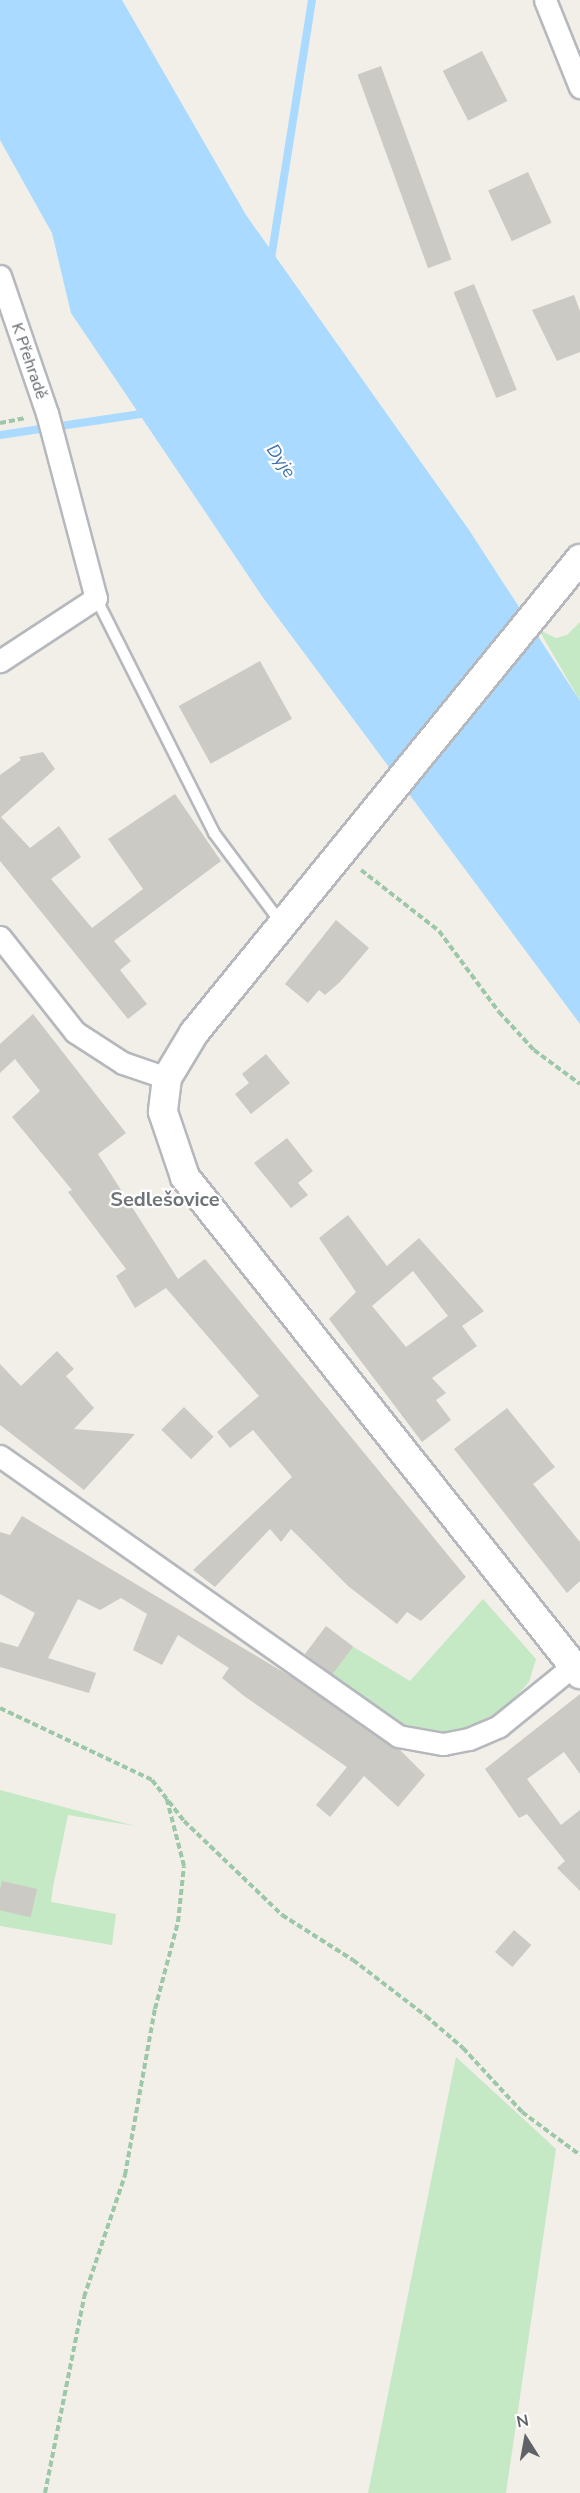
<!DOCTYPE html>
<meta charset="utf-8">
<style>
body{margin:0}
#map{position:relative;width:580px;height:2493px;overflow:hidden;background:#f1efe8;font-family:"Nunito Sans",sans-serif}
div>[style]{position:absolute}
.green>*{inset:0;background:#c5e8c5}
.water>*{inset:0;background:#aadaff}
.stream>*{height:8px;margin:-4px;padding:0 4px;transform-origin:4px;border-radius:4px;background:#aadaff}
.building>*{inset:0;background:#cccac5;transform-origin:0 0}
.path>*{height:4px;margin-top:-2px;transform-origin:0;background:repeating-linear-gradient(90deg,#9cc7a9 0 6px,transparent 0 9px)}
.roads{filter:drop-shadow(2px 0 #b5b8bc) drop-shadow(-2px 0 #b5b8bc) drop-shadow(0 2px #b5b8bc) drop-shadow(0 -2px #b5b8bc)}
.lane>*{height:10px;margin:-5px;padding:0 5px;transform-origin:5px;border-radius:5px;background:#fff}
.street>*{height:21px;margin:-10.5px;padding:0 10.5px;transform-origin:10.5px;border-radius:10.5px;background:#fff}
.secondary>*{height:28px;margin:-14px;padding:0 14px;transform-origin:14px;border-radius:14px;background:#fff}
span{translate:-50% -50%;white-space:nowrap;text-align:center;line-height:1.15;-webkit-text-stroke:4.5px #fff;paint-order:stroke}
.street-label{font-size:16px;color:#5f6368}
.water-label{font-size:18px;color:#4174aa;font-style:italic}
.quarter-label{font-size:20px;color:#70757a;font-weight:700}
.north{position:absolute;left:496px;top:2409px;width:60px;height:60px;-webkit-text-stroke:4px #fff;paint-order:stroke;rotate:349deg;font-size:16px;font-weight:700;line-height:24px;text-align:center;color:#5f6368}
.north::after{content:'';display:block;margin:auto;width:21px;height:27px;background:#5f6368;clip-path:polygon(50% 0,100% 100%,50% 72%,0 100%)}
</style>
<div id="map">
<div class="green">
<div style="clip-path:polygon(580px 622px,580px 701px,539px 630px,556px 638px,567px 635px)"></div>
<div style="clip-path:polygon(483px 1599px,536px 1659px,529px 1682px,503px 1711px,474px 1729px,447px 1736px,404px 1727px,330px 1676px,352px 1646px,410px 1681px)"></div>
<div style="clip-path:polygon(0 1790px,135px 1826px,68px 1815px,53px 1887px,51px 1902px,116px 1914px,112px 1945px,0 1926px)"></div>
<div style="clip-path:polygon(456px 2057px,556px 2149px,506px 2493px,368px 2493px)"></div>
</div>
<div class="water">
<div style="clip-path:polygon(0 0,122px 0,246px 215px,469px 530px,580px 701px,580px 1024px,264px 599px,71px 313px,52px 233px,0 140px)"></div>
</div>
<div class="stream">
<div style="left:271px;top:259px;width:262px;rotate:-81deg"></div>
<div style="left:0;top:435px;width:149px;rotate:-8.5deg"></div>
</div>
<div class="building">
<div style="left:482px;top:51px;width:56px;height:44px;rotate:63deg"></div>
<div style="left:381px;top:66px;width:206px;height:25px;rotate:70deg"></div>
<div style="left:528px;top:172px;width:56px;height:44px;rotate:65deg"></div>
<div style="left:474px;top:284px;width:114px;height:22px;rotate:68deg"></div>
<div style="clip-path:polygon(574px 295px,580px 311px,580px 352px,557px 361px,532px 310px)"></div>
<div style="left:260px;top:661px;width:66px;height:93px;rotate:61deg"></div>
<div style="clip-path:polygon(43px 752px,55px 769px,1px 817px,30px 848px,59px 826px,81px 857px,51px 879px,92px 928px,143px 889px,108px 839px,175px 794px,221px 861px,114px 941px,131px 961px,120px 970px,147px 1004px,128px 1019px,0 861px,0 775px,21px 760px,19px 757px)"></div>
<div style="clip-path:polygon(336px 920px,369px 948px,340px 982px,325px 995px,319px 990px,308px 1003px,285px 984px)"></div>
<div style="clip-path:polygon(33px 1014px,126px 1133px,98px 1154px,178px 1279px,205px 1259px,466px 1577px,421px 1621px,407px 1612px,397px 1624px,348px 1586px,291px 1529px,281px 1542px,270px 1529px,215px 1587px,193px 1570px,292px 1477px,253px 1430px,230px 1448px,217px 1432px,259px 1396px,166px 1288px,135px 1308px,116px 1276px,126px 1269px,68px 1192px,72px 1190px,12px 1117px,40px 1091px,15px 1059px,0 1073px,0 1044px)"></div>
<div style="clip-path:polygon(266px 1054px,290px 1083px,251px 1114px,235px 1094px,249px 1083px,242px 1074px)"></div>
<div style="clip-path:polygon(287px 1138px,313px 1171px,298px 1183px,308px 1195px,291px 1208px,254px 1163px)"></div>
<div style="clip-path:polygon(evenodd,348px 1215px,387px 1266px,419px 1238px,484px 1311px,462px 1326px,477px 1346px,432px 1378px,446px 1393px,436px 1400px,451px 1420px,422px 1442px,329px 1319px,356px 1292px,319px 1238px,348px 1215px,413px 1271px,448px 1316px,406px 1347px,372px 1306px,413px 1271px)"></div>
<div style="clip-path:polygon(57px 1351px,74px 1369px,66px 1376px,94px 1408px,74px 1429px,135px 1434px,84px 1490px,0 1425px,0 1364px,21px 1386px)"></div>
<div style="left:184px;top:1407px;width:42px;height:32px;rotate:45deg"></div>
<div style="clip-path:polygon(507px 1408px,555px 1467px,533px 1484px,580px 1542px,580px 1581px,567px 1593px,454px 1449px)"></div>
<div style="clip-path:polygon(22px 1516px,295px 1679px,399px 1749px,425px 1775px,398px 1807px,364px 1776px,330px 1817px,316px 1805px,347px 1767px,244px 1696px,222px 1678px,229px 1668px,178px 1635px,162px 1665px,133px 1650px,147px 1614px,121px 1598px,100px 1610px,78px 1599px,48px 1658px,96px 1673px,89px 1693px,0 1667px,0 1642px,18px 1647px,35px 1613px,0 1594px,0 1532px,10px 1535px)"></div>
<div style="left:326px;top:1626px;width:34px;height:35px;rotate:37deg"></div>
<div style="clip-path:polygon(580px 1694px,580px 1774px,564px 1752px,527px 1779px,561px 1825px,580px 1810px,580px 1891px,557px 1868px,565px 1861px,527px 1814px,519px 1818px,485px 1769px)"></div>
<div style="left:2px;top:1881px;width:36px;height:29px;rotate:13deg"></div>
<div style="left:514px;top:1930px;width:23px;height:29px;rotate:41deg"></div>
</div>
<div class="path">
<div style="left:0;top:423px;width:26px;rotate:-11deg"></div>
<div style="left:361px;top:870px;width:99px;rotate:38deg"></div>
<div style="left:439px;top:931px;width:101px;rotate:53.5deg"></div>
<div style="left:499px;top:1012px;width:52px;rotate:47.4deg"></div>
<div style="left:534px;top:1050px;width:57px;rotate:36.5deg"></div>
<div style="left:0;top:1708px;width:168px;rotate:25.3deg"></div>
<div style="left:152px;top:1780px;width:52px;rotate:52deg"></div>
<div style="left:184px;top:1821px;width:136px;rotate:43.8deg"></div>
<div style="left:282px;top:1915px;width:84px;rotate:32.4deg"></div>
<div style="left:353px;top:1960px;width:92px;rotate:37.5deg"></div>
<div style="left:426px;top:2016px;width:49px;rotate:40.9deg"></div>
<div style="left:463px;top:2048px;width:87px;rotate:47.3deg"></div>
<div style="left:522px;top:2112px;width:72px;rotate:36.6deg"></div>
<div style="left:45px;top:2493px;width:200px;rotate:-78.7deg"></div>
<div style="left:84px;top:2297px;width:129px;rotate:-71.4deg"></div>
<div style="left:125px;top:2175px;width:169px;rotate:-79.8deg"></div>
<div style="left:155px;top:2009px;width:90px;rotate:-75.2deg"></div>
<div style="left:178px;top:1922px;width:56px;rotate:-83.9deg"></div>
<div style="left:184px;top:1866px;width:72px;rotate:-104.4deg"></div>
</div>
<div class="roads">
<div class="lane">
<div style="left:96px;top:598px;width:263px;rotate:63.3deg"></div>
<div style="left:214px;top:833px;width:112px;rotate:53.3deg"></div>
</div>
<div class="street">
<div style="left:545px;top:0;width:94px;rotate:68.1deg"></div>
<div style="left:0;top:276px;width:145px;rotate:71.1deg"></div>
<div style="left:47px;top:413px;width:191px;rotate:75.2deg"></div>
<div style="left:96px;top:598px;width:115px;rotate:146.7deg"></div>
<div style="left:0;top:937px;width:121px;rotate:51.7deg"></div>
<div style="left:75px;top:1032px;width:57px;rotate:32.9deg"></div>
<div style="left:123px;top:1063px;width:46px;rotate:18.8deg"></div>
<div style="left:0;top:1456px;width:487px;rotate:35.1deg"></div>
<div style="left:398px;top:1736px;width:46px;rotate:10.1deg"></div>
<div style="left:443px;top:1744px;width:26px;rotate:-11deg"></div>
<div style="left:469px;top:1739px;width:33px;rotate:-23deg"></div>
<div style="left:499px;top:1726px;width:95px;rotate:-39deg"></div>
</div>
<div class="secondary">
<div style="left:580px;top:559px;width:611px;rotate:129.16deg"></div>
<div style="left:194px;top:1033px;width:52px;rotate:121deg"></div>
<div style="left:167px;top:1078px;width:34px;rotate:97deg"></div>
<div style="left:163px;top:1112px;width:69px;rotate:71.3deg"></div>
<div style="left:185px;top:1177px;width:635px;rotate:51.52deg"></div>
</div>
</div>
<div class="street-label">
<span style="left:29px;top:361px;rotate:71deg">K Přehradě</span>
</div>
<div class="water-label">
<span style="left:281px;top:461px;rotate:55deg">Dyje</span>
</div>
<div class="quarter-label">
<span style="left:165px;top:1199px">Sedlešovice</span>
</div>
<div class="north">N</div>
</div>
